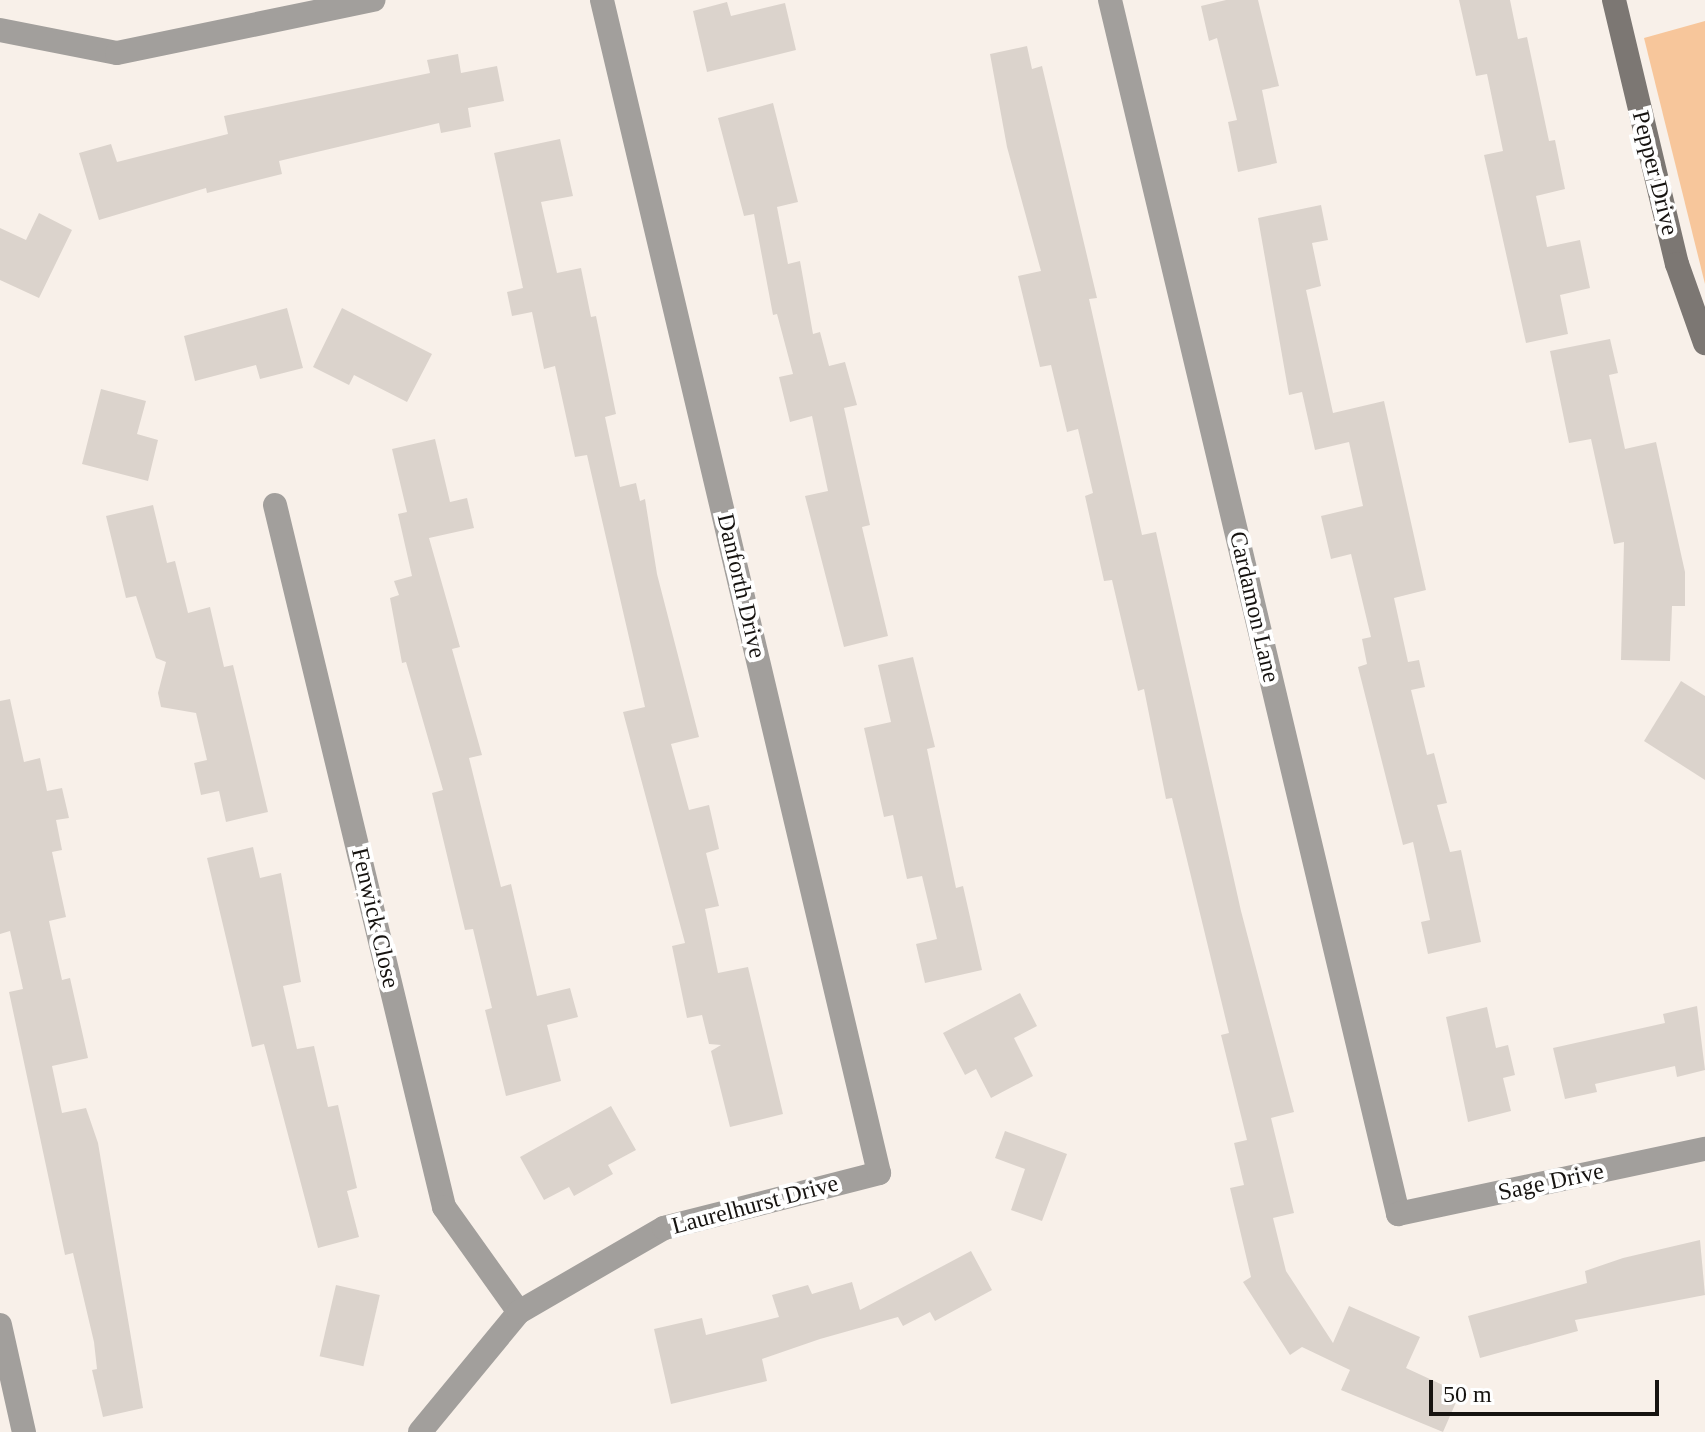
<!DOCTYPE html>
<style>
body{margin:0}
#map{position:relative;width:1705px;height:1432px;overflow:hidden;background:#f8f0e9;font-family:"Times New Roman",serif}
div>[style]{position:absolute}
.green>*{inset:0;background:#f7c69b}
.building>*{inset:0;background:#dbd3cc;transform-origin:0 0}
.street>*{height:24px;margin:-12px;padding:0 12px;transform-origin:12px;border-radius:12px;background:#a29f9c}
.secondary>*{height:24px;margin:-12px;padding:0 12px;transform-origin:12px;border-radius:12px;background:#7c7773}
span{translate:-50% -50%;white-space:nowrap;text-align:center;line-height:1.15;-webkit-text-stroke:8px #fff;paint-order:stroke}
.street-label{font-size:24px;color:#161310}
.scale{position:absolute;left:1429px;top:1380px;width:230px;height:36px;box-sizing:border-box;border:4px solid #161310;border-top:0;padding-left:10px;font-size:24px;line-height:28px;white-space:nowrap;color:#161310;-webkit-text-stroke:6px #fff;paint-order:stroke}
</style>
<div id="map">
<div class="green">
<div style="clip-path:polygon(1705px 21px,1705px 284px,1644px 38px)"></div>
</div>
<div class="building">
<div style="clip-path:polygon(1226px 0,1258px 0,1279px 86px,1262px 90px,1277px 163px,1238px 172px,1228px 122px,1237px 120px,1217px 38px,1209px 41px,1201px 6px)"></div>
<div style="clip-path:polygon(1459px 0,1510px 0,1518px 39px,1527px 37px,1549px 141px,1555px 140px,1565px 189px,1536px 196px,1547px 247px,1580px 240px,1590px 288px,1560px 295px,1568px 334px,1526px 343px,1484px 155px,1503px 151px,1487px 74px,1476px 76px)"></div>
<div style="clip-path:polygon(727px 2px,731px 16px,785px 3px,796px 50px,707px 72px,693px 11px)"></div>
<div style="clip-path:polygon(1027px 46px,1032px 69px,1042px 66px,1097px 298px,1089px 299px,1142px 535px,1156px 532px,1241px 911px,1294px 1112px,1271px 1118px,1294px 1213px,1273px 1218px,1286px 1271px,1333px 1343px,1349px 1306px,1420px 1337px,1406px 1368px,1460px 1393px,1443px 1432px,1341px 1390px,1350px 1370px,1302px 1347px,1290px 1355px,1243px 1282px,1251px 1277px,1230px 1188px,1244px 1185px,1234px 1143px,1247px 1140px,1221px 1035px,1229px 1033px,1172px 798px,1166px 799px,1144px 689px,1138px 691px,1112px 580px,1104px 581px,1085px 496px,1093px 493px,1078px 429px,1067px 432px,1051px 365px,1040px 367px,1018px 276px,1041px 271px,1007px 147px,990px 54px)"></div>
<div style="clip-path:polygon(458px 54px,461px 73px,497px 66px,504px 101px,468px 108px,471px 127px,441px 133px,439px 123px,279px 161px,282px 174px,207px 193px,206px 188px,99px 220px,79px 153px,111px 144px,117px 162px,228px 134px,224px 116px,430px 73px,427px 60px)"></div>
<div style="clip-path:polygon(773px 103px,798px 202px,777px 207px,788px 264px,800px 261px,813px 334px,820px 332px,829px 366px,845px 362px,857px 405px,844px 408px,870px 525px,862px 527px,888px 636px,844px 647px,805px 496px,828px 491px,812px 416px,790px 422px,779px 377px,793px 374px,777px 314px,773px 315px,754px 214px,744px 216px,718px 118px)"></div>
<div style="clip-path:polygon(560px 139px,573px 196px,541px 202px,557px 273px,581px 268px,591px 317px,596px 316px,616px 414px,605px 417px,620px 487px,636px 483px,640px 501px,645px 499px,657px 574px,699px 737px,671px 744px,689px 810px,709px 805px,719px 849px,706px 853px,719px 906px,705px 909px,718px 973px,748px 967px,783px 1114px,730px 1127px,711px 1051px,721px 1045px,709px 1044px,702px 1015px,687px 1018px,672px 946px,685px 943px,623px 712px,645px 707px,587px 455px,575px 457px,555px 366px,544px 369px,532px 312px,512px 316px,507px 292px,523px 288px,494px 153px)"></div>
<div style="clip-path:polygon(1321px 205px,1328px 240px,1312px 243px,1321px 286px,1306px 290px,1333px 413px,1384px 401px,1426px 590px,1394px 598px,1408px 662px,1419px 660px,1425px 687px,1411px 690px,1427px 755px,1434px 753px,1447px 803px,1437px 805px,1450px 852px,1461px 850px,1481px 942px,1428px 954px,1421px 922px,1430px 920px,1413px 842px,1403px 845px,1358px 667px,1367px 664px,1362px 639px,1371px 637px,1351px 554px,1331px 559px,1321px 516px,1363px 506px,1349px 442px,1315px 450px,1302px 392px,1289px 395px,1258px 218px)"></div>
<div style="clip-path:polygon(39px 213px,72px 230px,39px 298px,0 280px,0 228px,26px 240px)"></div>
<div style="clip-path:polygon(287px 308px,303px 368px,260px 379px,256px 365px,195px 381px,184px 336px)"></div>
<div style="clip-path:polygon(342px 308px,432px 354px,407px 402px,354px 375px,349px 385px,313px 367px)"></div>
<div style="clip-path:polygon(1610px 339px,1618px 373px,1609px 375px,1625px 449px,1656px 442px,1685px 572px,1685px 606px,1672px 606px,1670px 661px,1621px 660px,1624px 542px,1614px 544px,1591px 439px,1569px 443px,1550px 351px)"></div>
<div style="clip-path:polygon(101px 389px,146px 401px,137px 434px,158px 440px,148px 481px,82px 464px)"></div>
<div style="clip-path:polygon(435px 439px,450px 502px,467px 498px,474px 528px,429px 538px,460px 647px,452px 649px,482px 755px,469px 758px,501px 887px,511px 884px,537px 996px,570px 988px,578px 1017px,547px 1025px,561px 1081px,506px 1096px,485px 1010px,492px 1008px,473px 929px,465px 930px,432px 793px,443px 790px,406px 662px,402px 663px,390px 598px,399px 595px,394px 581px,412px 576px,398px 514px,407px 512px,392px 449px)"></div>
<div style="clip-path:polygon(153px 505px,167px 563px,175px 561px,188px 613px,210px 607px,224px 667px,233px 665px,268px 812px,226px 822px,219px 791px,201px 795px,194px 763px,207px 760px,196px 713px,161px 707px,158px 693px,166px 662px,156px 658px,136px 596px,126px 598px,106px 516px)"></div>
<div style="clip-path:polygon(913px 657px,935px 747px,927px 749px,956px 888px,963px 886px,982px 970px,925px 983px,916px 944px,937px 939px,922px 876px,907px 879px,893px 815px,884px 817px,864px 728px,891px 722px,878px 665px)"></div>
<div style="clip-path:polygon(1681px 681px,1705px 696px,1705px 780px,1644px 741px)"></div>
<div style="clip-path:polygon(10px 699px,24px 762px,40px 758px,47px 791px,62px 788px,69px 818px,56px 820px,62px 850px,52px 852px,66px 917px,49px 921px,62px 980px,70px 978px,88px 1058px,52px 1066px,62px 1113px,86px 1108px,98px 1143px,143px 1408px,103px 1417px,92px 1370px,97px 1369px,94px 1342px,73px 1253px,65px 1255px,9px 992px,23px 989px,10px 931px,0 934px,0 701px)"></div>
<div style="clip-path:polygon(253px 847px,260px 878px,281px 873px,301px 982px,283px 986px,297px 1049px,314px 1046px,328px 1107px,338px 1105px,357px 1188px,347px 1191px,359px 1237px,318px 1248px,264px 1044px,252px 1047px,207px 858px)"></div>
<div style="clip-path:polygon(1020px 993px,1037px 1026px,1014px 1038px,1033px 1076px,991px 1098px,976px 1069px,965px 1075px,943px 1033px)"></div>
<div style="clip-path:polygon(1697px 1006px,1705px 1070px,1677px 1077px,1675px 1066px,1595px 1084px,1597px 1092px,1565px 1099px,1553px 1048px,1665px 1023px,1663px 1014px)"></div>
<div style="clip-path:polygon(1487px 1007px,1496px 1048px,1508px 1045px,1515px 1075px,1503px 1078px,1511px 1111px,1468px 1122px,1446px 1017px)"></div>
<div style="clip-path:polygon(611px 1106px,636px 1150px,608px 1165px,613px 1174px,574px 1196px,569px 1187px,544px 1200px,520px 1157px)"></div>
<div style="clip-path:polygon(1005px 1131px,1067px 1154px,1042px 1221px,1011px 1210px,1025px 1169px,995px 1158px)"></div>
<div style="clip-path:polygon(1700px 1240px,1705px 1295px,1575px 1320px,1578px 1331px,1480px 1358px,1468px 1316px,1587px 1283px,1585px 1271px,1623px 1258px)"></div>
<div style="clip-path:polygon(971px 1251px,992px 1290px,935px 1321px,930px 1312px,903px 1326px,898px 1317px,820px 1339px,762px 1359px,767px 1381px,671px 1404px,654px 1329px,702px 1318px,706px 1335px,779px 1317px,772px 1295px,808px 1285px,812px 1294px,852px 1282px,860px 1310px)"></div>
<div style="left:336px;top:1285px;width:45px;height:73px;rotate:13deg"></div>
</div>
<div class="street">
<div style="left:1110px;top:0;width:1248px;rotate:76.65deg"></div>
<div style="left:1398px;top:1214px;width:314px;rotate:-12deg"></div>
<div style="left:0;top:30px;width:119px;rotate:11.1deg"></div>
<div style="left:117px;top:53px;width:262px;rotate:-11.7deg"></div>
<div style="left:275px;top:505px;width:722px;rotate:76.46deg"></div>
<div style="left:444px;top:1207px;width:129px;rotate:54.5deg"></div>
<div style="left:0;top:1325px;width:110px;rotate:77.4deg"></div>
<div style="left:420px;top:1432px;width:156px;rotate:-50.5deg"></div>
<div style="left:519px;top:1312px;width:168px;rotate:-30.1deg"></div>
<div style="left:664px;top:1228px;width:222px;rotate:-14.3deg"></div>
<div style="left:879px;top:1173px;width:1205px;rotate:-103.29deg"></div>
</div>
<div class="secondary">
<div style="left:1614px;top:0;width:271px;rotate:76.6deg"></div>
<div style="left:1677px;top:264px;width:84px;rotate:70.5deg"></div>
</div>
<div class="street-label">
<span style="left:1655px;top:173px;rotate:76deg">Pepper Drive</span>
<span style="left:741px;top:586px;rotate:77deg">Danforth Drive</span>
<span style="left:1254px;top:607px;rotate:77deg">Cardamon Lane</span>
<span style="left:375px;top:918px;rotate:77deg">Fenwick Close</span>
<span style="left:1551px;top:1182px;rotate:-12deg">Sage Drive</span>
<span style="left:755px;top:1205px;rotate:-15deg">Laurelhurst Drive</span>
</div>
<div class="scale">50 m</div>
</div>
